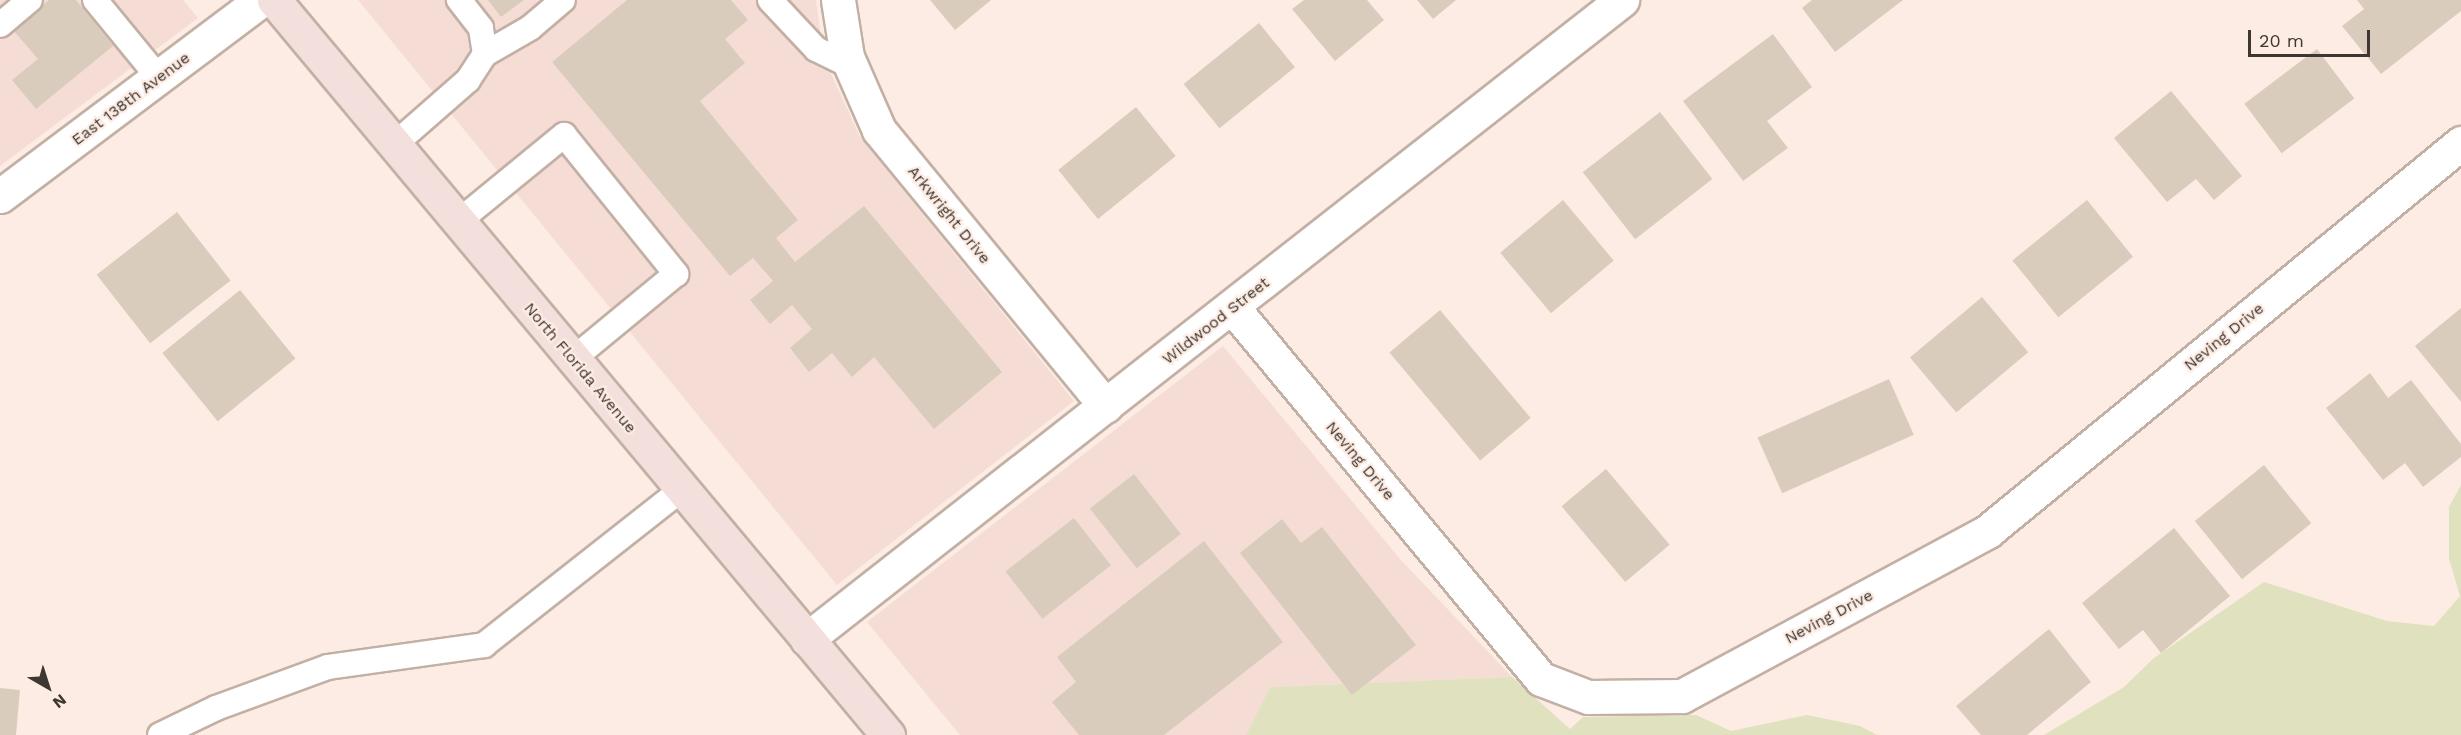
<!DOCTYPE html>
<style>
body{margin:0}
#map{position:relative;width:2461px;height:735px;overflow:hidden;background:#fdece3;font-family:"Work Sans",sans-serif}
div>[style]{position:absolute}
.commercial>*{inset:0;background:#f5ddd5}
.green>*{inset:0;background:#dfe1bf}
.building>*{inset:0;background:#daccbc;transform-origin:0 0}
.roads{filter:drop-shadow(2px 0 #c3b0a5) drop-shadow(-2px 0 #c3b0a5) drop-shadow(0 2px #c3b0a5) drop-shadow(0 -2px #c3b0a5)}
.service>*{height:24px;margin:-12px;padding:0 12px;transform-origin:12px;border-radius:12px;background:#fff}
.minor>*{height:33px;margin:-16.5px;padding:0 16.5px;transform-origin:16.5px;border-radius:16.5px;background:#fff}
.primary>*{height:33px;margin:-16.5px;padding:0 16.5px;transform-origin:16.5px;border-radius:16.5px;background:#f3e0dd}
span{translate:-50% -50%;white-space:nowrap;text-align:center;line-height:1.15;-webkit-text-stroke:4.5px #fdece3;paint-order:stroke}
.street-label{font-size:16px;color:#3e3631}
.north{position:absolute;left:18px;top:657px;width:60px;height:60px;-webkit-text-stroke:4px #fdece3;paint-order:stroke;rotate:141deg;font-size:16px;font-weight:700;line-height:24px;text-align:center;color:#3e3631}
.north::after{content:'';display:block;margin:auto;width:21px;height:27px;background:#3e3631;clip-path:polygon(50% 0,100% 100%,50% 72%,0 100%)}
.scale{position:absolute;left:2248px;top:30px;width:122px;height:27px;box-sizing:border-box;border:3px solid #3e3631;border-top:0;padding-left:8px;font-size:18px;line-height:21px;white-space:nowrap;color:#3e3631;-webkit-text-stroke:4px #fdece3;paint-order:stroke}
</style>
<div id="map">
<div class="commercial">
<div style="clip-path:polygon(0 0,183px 0,198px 18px,0 166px)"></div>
<div style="clip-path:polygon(358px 0,816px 0,824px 58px,860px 137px,1074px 401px,837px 585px)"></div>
<div style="clip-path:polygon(1223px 346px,1401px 560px,1512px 677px,1270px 687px,1246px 735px,960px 735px,867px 622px)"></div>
</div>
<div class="green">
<div style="clip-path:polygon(2461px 485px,2461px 735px,2044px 735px,2124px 687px,2154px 658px,2264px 582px,2387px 621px,2434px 626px,2460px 596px,2449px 559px,2449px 507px)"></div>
<div style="clip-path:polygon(1512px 677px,1570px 729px,1583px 717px,1696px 715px,1731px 731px,1807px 715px,1860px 726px,1877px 735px,1246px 735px,1270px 687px)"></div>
</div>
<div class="building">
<div style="clip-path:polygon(49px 0,76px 0,113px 46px,36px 109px,12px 80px,38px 59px,13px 30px)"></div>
<div style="clip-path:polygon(488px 0,524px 0,501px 17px)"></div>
<div style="clip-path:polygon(627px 0,731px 0,748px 20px,725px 39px,745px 63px,700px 101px,798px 220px,776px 238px,795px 262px,864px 206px,1002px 372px,934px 429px,874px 357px,852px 377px,832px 353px,809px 372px,790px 348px,812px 329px,792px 305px,770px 324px,750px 300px,773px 281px,753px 258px,730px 276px,552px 62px)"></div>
<div style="clip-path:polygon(930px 0,991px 0,955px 30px)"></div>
<div style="clip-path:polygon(1304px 0,1367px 0,1384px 20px,1335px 61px,1292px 9px)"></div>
<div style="clip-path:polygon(1417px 0,1456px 0,1433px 19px)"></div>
<div style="clip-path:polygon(1812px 0,1903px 0,1835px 52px,1802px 8px)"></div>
<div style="clip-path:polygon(2357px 0,2461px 0,2461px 11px,2381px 74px,2342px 26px,2364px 9px)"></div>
<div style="left:1259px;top:23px;width:57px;height:97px;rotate:51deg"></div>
<div style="clip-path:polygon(1773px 34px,1812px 87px,1767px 121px,1788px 148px,1743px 181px,1683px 101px)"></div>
<div style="left:2317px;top:49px;width:62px;height:91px;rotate:53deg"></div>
<div style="clip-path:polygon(2171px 91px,2242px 176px,2214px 200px,2196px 179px,2167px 202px,2114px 138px)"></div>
<div style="left:1136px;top:107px;width:63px;height:100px;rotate:51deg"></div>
<div style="left:1660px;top:112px;width:85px;height:98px;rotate:52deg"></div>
<div style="left:1563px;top:200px;width:79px;height:82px;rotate:50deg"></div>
<div style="left:2087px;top:200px;width:73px;height:96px;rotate:51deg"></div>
<div style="left:177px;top:212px;width:87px;height:102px;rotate:52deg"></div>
<div style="left:240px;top:290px;width:88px;height:100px;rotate:51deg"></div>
<div style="left:1982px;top:297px;width:72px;height:94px;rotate:50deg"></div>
<div style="clip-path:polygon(2461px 308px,2461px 402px,2415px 346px)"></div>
<div style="left:1440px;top:310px;width:141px;height:66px;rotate:50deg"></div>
<div style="clip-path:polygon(2370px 373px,2388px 398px,2411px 380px,2461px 444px,2461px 457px,2423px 487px,2405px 463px,2383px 480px,2326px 408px)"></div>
<div style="left:1889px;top:379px;width:61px;height:144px;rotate:66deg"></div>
<div style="left:2264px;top:465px;width:75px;height:89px;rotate:51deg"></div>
<div style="left:1606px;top:469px;width:99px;height:58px;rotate:50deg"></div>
<div style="left:1134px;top:474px;width:76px;height:56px;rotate:52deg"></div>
<div style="left:1074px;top:518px;width:60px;height:87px;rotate:52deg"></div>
<div style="clip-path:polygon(1282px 519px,1301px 543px,1322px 527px,1416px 645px,1352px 695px,1240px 553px)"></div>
<div style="clip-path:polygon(2174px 528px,2230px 596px,2161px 653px,2143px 630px,2119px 649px,2082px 603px)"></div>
<div style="clip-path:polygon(1204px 541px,1283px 642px,1164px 735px,1079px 735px,1052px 702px,1076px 682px,1057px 657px)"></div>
<div style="clip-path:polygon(2049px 629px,2091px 682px,2027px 735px,1981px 735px,1956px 706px)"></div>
<div style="clip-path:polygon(0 688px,20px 690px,16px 735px,0 735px)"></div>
</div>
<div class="roads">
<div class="service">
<div style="left:95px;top:0;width:101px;rotate:50.6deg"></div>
<div style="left:770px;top:0;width:67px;rotate:46.8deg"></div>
<div style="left:816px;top:49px;width:39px;rotate:26deg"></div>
<div style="left:0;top:25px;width:39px;rotate:-40deg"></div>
<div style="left:485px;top:54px;width:52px;rotate:-30deg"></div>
<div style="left:530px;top:28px;width:43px;rotate:-40.3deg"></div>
<div style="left:395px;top:144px;width:97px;rotate:-41.2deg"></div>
<div style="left:468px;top:80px;width:31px;rotate:-57deg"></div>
<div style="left:485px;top:54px;width:26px;rotate:-99deg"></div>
<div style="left:481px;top:28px;width:36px;rotate:-128deg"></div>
<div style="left:459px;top:221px;width:136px;rotate:-39.3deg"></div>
<div style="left:564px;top:135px;width:179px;rotate:51.1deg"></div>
<div style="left:676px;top:274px;width:134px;rotate:140.5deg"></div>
<div style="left:160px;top:735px;width:62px;rotate:-25.7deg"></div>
<div style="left:216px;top:708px;width:119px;rotate:-20.1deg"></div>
<div style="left:328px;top:667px;width:158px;rotate:-8deg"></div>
<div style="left:484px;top:645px;width:251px;rotate:-38.2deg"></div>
</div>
<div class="minor">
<div style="left:838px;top:0;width:58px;rotate:81deg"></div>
<div style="left:847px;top:57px;width:80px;rotate:66.3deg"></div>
<div style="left:879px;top:130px;width:357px;rotate:50.6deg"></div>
<div style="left:0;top:196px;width:326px;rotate:-36.9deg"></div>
<div style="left:1233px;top:308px;width:482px;rotate:50.3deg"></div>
<div style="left:1541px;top:679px;width:50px;rotate:21deg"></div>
<div style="left:1588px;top:697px;width:94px;rotate:-0.6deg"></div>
<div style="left:1682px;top:696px;width:348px;rotate:-28.3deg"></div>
<div style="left:1988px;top:531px;width:612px;rotate:-39.36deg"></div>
<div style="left:807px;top:639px;width:1036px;rotate:-38.1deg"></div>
</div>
<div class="primary">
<div style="left:274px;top:0;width:958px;rotate:50.13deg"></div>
</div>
</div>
<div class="street-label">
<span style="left:131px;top:99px;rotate:-37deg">East 138th Avenue</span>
<span style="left:949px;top:215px;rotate:51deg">Arkwright Drive</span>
<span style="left:1216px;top:321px;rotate:-38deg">Wildwood Street</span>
<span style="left:2224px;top:337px;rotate:-39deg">Neving Drive</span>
<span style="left:580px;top:368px;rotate:50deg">North Florida Avenue</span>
<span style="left:1360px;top:461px;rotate:50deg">Neving Drive</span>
<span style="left:1829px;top:617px;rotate:-28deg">Neving Drive</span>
</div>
<div class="north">N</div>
<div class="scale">20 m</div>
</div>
